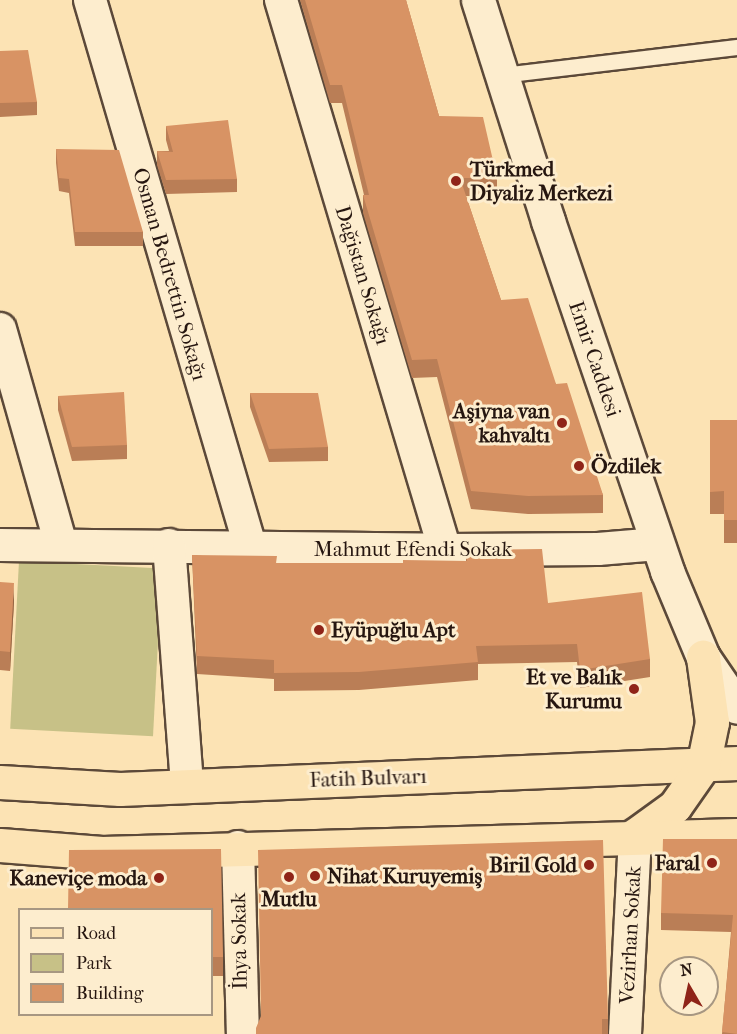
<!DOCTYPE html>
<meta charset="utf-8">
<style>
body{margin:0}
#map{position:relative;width:737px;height:1034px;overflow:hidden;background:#fce3b4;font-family:"IM FELL French Canon",serif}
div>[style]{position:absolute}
.green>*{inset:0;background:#c7c187;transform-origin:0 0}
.roads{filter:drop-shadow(2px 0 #5c4939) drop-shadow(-2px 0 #5c4939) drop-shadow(0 2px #5c4939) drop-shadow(0 -2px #5c4939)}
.lane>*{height:15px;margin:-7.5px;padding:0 7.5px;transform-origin:7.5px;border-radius:7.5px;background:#fdedce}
.street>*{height:32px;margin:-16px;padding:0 16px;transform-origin:16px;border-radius:16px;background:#fdedce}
.secondary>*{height:33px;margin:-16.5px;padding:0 16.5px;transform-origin:16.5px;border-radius:16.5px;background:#fdedce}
.primary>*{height:33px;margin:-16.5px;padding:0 16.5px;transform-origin:16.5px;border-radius:16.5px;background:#fce3b4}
.wall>*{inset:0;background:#ba7e56;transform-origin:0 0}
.shaded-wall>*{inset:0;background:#976746}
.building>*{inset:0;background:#d89364}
.dots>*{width:16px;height:16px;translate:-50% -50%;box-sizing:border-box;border:3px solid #fdedce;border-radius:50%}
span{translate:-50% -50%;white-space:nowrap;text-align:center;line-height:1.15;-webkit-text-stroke:6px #fdedce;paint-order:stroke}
.poi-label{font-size:21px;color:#261610;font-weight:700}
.left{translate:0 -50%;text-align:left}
.right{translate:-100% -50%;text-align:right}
.street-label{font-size:21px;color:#261610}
.legend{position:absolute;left:18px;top:908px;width:195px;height:108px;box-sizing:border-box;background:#fdedce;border:2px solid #a79782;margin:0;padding:8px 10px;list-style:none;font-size:18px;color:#261610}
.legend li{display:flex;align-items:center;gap:12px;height:30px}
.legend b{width:30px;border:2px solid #a79782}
.north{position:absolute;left:659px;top:956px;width:60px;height:60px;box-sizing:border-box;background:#fdedce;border:2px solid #a79782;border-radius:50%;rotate:351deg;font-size:16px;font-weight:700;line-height:24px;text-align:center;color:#261610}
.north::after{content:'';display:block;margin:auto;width:21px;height:27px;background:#8f2418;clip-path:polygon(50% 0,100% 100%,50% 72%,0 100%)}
</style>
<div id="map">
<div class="green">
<div style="left:19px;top:561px;width:143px;height:168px;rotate:3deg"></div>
</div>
<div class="roads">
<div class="lane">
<div style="left:502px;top:75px;width:237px;rotate:-6.8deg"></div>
</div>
<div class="street">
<div style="left:90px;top:0;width:572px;rotate:73.66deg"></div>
<div style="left:281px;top:0;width:574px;rotate:73.4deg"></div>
<div style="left:0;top:329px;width:223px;rotate:74.2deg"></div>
<div style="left:0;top:545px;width:445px;rotate:0.6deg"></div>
<div style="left:445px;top:550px;width:153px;rotate:-0.4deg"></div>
<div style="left:598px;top:549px;width:60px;rotate:-4.8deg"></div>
<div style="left:169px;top:545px;width:241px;rotate:85.7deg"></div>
<div style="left:238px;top:847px;width:187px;rotate:88.5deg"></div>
<div style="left:625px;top:1034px;width:199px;rotate:-87.1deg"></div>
</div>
<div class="secondary">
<div style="left:478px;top:0;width:232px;rotate:72.4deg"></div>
<div style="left:548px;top:221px;width:370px;rotate:71.2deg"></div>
<div style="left:667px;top:571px;width:93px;rotate:67.3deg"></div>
<div style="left:703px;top:657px;width:60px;rotate:55.8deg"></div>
</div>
<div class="primary">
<div style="left:0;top:782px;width:120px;rotate:3.3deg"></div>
<div style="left:120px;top:789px;width:618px;rotate:-2.41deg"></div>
<div style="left:635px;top:835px;width:49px;rotate:-35.9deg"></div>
<div style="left:675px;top:806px;width:49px;rotate:-55deg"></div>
<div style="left:703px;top:766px;width:45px;rotate:-78.4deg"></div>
<div style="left:712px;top:722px;width:66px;rotate:-97.9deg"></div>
<div style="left:0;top:845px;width:102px;rotate:4.5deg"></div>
<div style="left:102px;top:853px;width:635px;rotate:-1.62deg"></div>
</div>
</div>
<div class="wall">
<div style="clip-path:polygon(300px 0,406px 0,439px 116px,497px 178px,497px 196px,466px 196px,501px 300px,556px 384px,603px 495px,603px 513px,528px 514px,471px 509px,437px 377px,412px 378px,363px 213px,363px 195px,364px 195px,342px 103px,330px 103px)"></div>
<div style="clip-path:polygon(0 51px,37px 102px,37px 115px,0 117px)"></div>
<div style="clip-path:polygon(166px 126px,237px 179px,237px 192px,166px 194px,157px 165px,157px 151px,169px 151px,166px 140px)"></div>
<div style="clip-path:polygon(56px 149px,143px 232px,143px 246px,75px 246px,69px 193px,59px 191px,56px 163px)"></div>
<div style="clip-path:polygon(250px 393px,328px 447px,328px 461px,269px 462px,250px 407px)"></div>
<div style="clip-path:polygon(58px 396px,127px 445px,127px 459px,72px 461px,58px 410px)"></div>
<div style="clip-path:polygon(710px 420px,737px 420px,737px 543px,724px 543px,724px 514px,710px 514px)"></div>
<div style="clip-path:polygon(466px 550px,548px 603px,650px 659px,650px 677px,580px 688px,577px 662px,478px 664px,478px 680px,359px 690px,274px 691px,274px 679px,197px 674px,192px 555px,277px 563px,403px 563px,466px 561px)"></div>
<div style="clip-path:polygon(0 582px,14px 602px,10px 671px,0 670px)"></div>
<div style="clip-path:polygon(737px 839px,737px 1034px,722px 1034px,731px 932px,661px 930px,661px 913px)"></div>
<div style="clip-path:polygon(212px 909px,223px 957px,223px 976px,212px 976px)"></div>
<div style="left:261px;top:1017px;width:347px;height:18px"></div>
</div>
<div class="shaded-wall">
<div style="clip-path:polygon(14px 583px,14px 602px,10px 671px,10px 652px)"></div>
</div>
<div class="building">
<div style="clip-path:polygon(305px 0,406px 0,439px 116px,483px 117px,497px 178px,460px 178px,501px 300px,528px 298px,556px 384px,567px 383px,603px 495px,528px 496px,471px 491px,437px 359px,412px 360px,363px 195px,369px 195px,342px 85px,330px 85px)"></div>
<div style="clip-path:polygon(28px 50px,37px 102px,0 103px,0 51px)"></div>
<div style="clip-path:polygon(228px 120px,237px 179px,166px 180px,157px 151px,173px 152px,166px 126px)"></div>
<div style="clip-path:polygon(56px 149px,119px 150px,143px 232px,75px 232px,69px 179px,59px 178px)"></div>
<div style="clip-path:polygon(124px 392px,127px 445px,72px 447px,58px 396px)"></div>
<div style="clip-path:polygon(250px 393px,318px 393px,328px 447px,269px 449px)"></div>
<div style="clip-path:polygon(710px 420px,737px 420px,737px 520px,724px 520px,724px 491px,710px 492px)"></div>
<div style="clip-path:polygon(542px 549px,548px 603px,642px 592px,650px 659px,580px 670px,577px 644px,476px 646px,478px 662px,359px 672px,274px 673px,274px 660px,197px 656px,192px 555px,277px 556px,276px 563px,403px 563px,403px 560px,467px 561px,466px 550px)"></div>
<div style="clip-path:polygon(0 582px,14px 583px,10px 652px,0 651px)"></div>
<div style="clip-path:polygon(663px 839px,737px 839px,737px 1034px,722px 1032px,733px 915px,661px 913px)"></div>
<div style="clip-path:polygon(603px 840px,608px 1019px,602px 1019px,602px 1034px,256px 1034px,256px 1028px,261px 1016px,258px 850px)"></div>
<div style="clip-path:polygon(221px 849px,223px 957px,212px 957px,212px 909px,68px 909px,69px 850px)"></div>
</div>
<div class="dots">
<div style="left:456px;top:181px;background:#8f2418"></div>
<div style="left:562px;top:423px;background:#8f2418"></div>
<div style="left:579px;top:466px;background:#8f2418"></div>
<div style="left:319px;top:630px;background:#8f2418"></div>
<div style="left:634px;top:689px;background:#8f2418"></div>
<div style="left:712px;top:863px;background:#8f2418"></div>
<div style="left:589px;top:865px;background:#8f2418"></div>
<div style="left:315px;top:876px;background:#8f2418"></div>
<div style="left:289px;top:877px;background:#8f2418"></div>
<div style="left:159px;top:878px;background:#8f2418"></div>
</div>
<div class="poi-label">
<span class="left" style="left:470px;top:181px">Türkmed<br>Diyaliz Merkezi</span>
<span class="right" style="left:550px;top:423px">Aşiyna van<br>kahvaltı</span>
<span class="left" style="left:591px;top:466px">Özdilek</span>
<span class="left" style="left:331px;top:630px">Eyüpuğlu Apt</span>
<span class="right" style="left:622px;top:689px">Et ve Balık<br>Kurumu</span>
<span class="right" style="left:700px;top:863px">Faral</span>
<span class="right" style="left:577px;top:865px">Biril Gold</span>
<span class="left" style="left:327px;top:876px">Nihat Kuruyemiş</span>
<span class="right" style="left:147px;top:878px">Kaneviçe moda</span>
<span style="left:289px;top:899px">Mutlu</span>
</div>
<div class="street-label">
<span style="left:170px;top:274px;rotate:74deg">Osman Bedrettin Sokağı</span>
<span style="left:363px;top:275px;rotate:73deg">Dağistan Sokağı</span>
<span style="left:595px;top:359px;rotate:71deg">Emir Caddesi</span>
<span style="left:413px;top:549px">Mahmut Efendi Sokak</span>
<span style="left:368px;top:778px;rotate:-2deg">Fatih Bulvarı</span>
<span style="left:630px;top:935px;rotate:-87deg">Vezirhan Sokak</span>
<span style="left:239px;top:941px;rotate:-91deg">İhya Sokak</span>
</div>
<ul class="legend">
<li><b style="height:8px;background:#fce3b4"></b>Road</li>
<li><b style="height:16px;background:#c7c187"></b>Park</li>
<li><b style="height:16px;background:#d89364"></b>Building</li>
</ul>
<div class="north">N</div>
</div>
